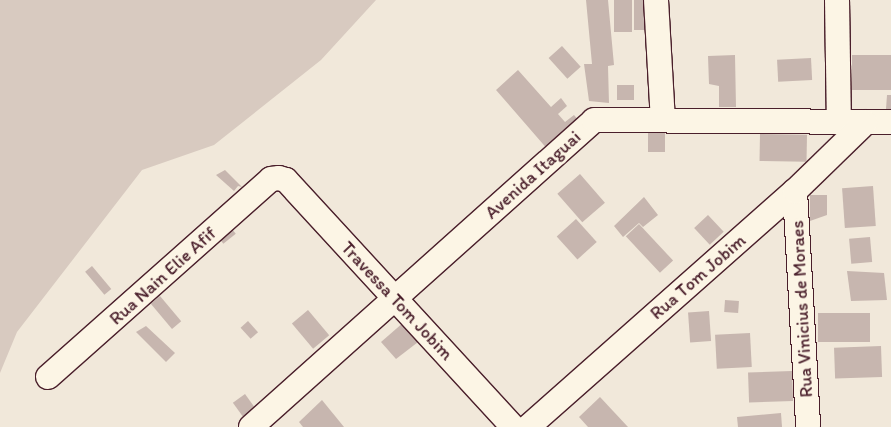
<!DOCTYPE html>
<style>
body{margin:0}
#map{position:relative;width:891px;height:427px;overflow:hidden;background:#f1e8da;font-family:Itim,sans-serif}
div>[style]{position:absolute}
.green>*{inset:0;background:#d8cac0}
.building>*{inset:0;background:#c7b6af;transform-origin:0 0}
.roads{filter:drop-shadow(1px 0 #4a1f2b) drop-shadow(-1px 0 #4a1f2b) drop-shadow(0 1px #4a1f2b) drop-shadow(0 -1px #4a1f2b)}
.minor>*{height:24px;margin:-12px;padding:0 12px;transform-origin:12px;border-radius:12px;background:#fcf5e5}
span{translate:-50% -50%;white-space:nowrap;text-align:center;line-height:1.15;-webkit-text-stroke:4.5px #fcf5e5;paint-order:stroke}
.street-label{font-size:18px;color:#4a1f2b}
</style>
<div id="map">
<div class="green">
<div style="clip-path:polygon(0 0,376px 0,321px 60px,214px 145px,142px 170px,17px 332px,0 373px)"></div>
</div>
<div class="building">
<div style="clip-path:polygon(586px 0,608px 0,614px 65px,608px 66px,609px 103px,589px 101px,584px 64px,592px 64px)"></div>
<div style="left:614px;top:0;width:18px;height:32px"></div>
<div style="left:634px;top:0;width:20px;height:30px"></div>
<div style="left:562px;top:46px;width:28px;height:18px;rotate:48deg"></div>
<div style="clip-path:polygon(735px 55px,736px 107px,719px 107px,719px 86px,709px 84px,708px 56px)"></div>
<div style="left:852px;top:55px;width:39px;height:35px"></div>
<div style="left:811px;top:58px;width:22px;height:34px;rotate:87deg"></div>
<div style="clip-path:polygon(518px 70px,551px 107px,561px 98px,567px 106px,558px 114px,565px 122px,574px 115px,580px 122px,549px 151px,496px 90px)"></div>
<div style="left:617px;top:85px;width:17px;height:15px"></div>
<div style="clip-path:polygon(887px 95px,891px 95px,891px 110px,886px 109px)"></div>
<div style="left:665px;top:128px;width:24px;height:17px;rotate:90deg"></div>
<div style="left:760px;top:134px;width:47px;height:27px;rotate:1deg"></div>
<div style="clip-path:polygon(225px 170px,242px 187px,238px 186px,234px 191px,216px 175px)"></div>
<div style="left:580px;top:174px;width:38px;height:30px;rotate:49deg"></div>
<div style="left:873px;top:186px;width:40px;height:31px;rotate:86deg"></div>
<div style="clip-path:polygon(810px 195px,827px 195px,827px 215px,810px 221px)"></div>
<div style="clip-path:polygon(644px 197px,658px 215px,643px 227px,639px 223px,623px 237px,614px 226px)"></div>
<div style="left:708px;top:215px;width:23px;height:19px;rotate:47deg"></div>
<div style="left:576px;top:219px;width:31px;height:26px;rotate:48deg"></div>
<div style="left:639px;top:224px;width:50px;height:18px;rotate:47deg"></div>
<div style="left:232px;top:229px;width:6px;height:16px;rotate:51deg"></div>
<div style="left:870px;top:237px;width:25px;height:21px;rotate:85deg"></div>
<div style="left:92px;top:266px;width:30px;height:9px;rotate:50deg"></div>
<div style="clip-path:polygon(847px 271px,884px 273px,887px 300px,851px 301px)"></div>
<div style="left:160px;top:296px;width:33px;height:12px;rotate:50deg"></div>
<div style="left:725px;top:300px;width:14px;height:12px;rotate:4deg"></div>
<div style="left:308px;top:310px;width:33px;height:21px;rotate:50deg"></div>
<div style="left:709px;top:311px;width:30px;height:21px;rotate:86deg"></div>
<div style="left:870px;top:313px;width:29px;height:52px;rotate:90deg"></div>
<div style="left:248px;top:321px;width:15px;height:10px;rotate:48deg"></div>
<div style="clip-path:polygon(404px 322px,422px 339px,396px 359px,381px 342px)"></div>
<div style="clip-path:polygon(146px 326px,175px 353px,166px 362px,136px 332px)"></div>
<div style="left:750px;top:333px;width:34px;height:35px;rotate:87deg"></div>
<div style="left:881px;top:346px;width:31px;height:47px;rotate:88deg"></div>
<div style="left:792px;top:371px;width:30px;height:44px;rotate:88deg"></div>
<div style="left:245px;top:394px;width:24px;height:15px;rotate:54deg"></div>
<div style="clip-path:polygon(600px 397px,628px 427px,588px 427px,579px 417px)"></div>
<div style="clip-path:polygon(322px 400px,344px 427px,303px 427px,299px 422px)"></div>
<div style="clip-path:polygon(781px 413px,782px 427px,738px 427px,737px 417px)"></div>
</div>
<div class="roads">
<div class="minor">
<div style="left:656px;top:0;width:120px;rotate:86.7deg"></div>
<div style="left:837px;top:0;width:122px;rotate:89.1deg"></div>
<div style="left:795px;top:191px;width:236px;rotate:86.8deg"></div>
<div style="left:48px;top:377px;width:298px;rotate:-41.6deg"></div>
<div style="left:271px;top:179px;width:8px;rotate:-7deg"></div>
<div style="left:279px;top:178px;width:7px;rotate:16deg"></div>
<div style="left:286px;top:180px;width:335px;rotate:47.4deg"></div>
<div style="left:251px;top:427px;width:460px;rotate:-41.8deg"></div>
<div style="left:594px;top:120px;width:297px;rotate:0.4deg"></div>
<div style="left:528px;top:427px;width:356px;rotate:-41.5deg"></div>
<div style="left:795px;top:191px;width:98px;rotate:-44.2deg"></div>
</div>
</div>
<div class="street-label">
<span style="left:533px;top:175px;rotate:-42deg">Avenida Itaguai</span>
<span style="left:163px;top:276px;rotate:-42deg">Rua Nain Elie Afif</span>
<span style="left:698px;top:277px;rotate:-41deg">Rua Tom Jobim</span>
<span style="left:397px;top:301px;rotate:47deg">Travessa Tom Jobim</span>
<span style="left:802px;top:309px;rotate:-93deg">Rua Vinicius de Moraes</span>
</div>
</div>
